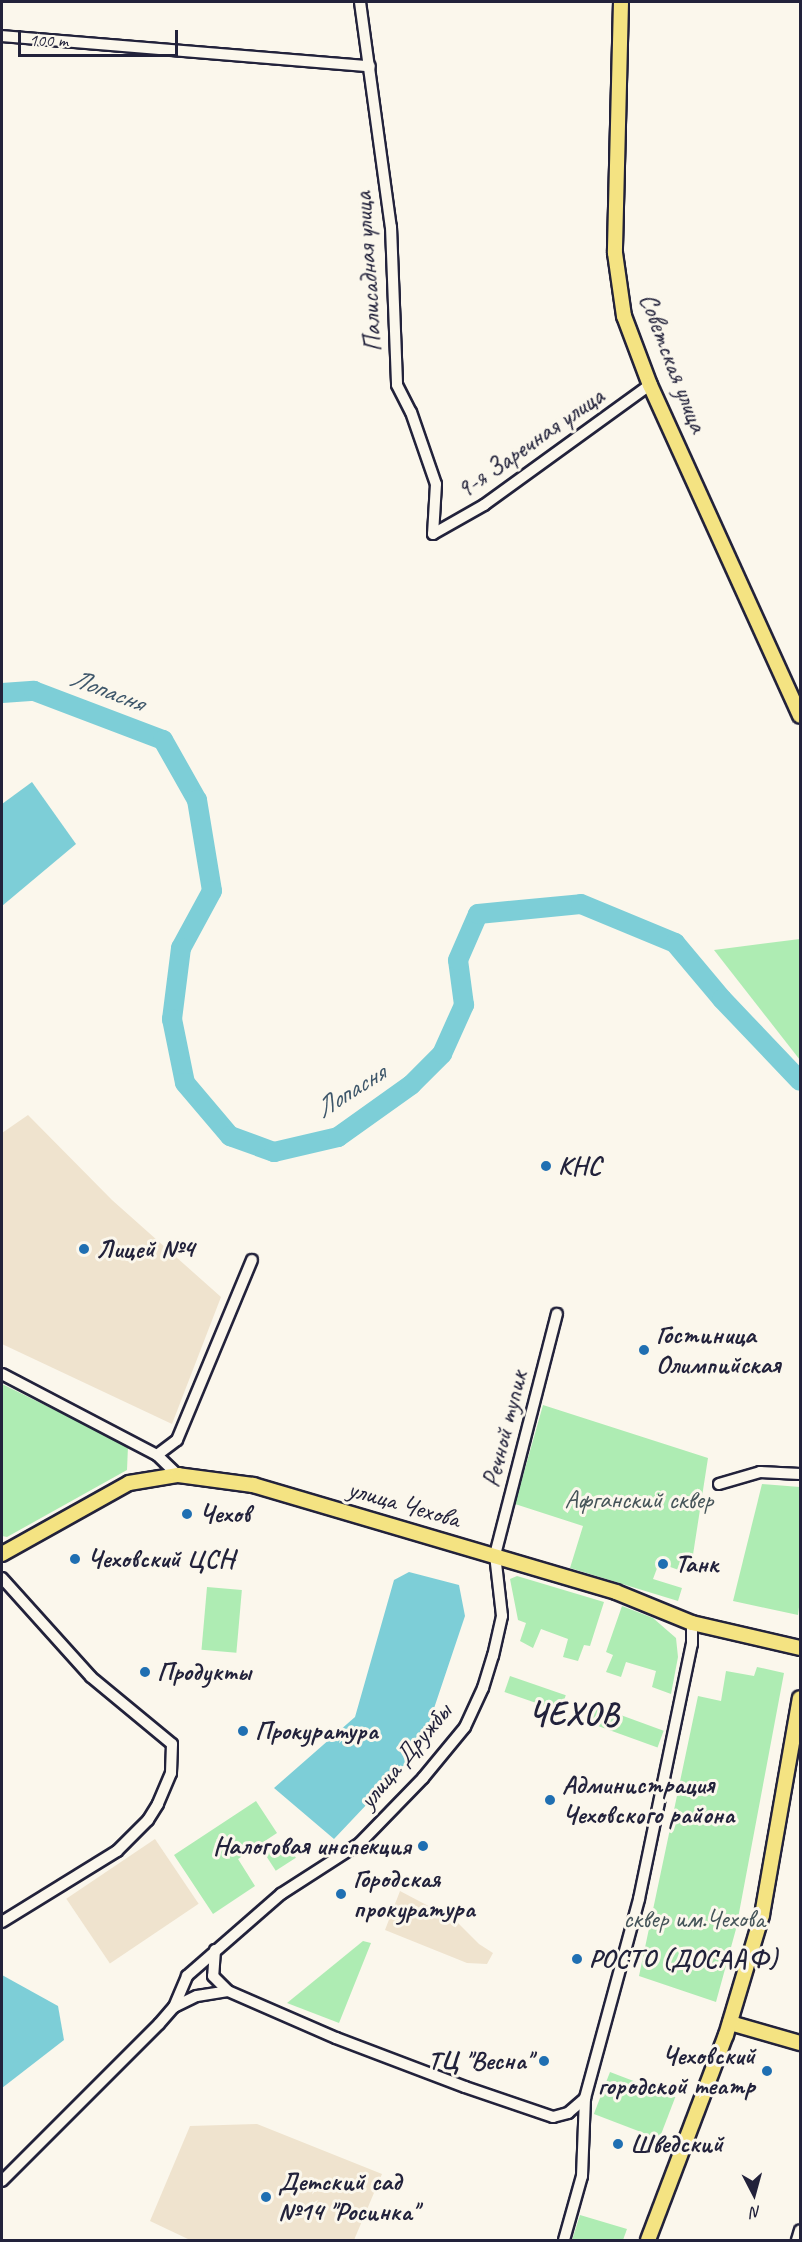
<!DOCTYPE html>
<meta charset="utf-8">
<style>
body{margin:0}
#map{position:relative;width:802px;height:2242px;overflow:hidden;background:#fbf7ec;font-family:Caveat,sans-serif}
div>[style]{position:absolute}
.built>*{inset:0;background:#efe3ce;transform-origin:0 0}
.green>*{inset:0;background:#aeecb3;transform-origin:0 0}
.water>*{inset:0;background:#7dced7}
.river>*{height:20px;margin:-10px;padding:0 10px;transform-origin:10px;border-radius:10px;background:#7dced7}
.roads{filter:drop-shadow(2px 0 #22223b) drop-shadow(-2px 0 #22223b) drop-shadow(0 2px #22223b) drop-shadow(0 -2px #22223b)}
.minor>*{height:10px;margin:-5px;padding:0 5px;transform-origin:5px;border-radius:5px;background:#fbf7ec}
.major>*{height:14px;margin:-7px;padding:0 7px;transform-origin:7px;border-radius:7px;background:#f4e382}
.dots>*{width:16px;height:16px;translate:-50% -50%;box-sizing:border-box;border:3px solid #fbf7ec;border-radius:50%}
span{translate:-50% -50%;white-space:nowrap;text-align:center;line-height:1.15;-webkit-text-stroke:6px #fbf7ec;paint-order:stroke}
.street-label{font-size:26px;color:#22223b}
.poi-label{font-size:26px;color:#22223b;font-weight:700}
.left{translate:0 -50%;text-align:left}
.right{translate:-100% -50%;text-align:right}
.park-label{font-size:26px;color:#455459}
.water-label{font-size:27px;color:#3d566a;font-style:italic}
.district-label{font-size:32px;color:#22223b;font-weight:700;letter-spacing:1.5px}
.frame{position:absolute;inset:0;border:3px solid #22223b;pointer-events:none}
.north{position:absolute;left:724px;top:2164px;width:60px;height:60px;-webkit-text-stroke:4px #fbf7ec;paint-order:stroke;rotate:174deg;font-size:16px;font-weight:700;line-height:24px;text-align:center;color:#22223b}
.north::after{content:'';display:block;margin:auto;width:21px;height:27px;background:#22223b;clip-path:polygon(50% 0,100% 100%,50% 72%,0 100%)}
.scale{position:absolute;left:18px;top:30px;width:160px;height:27px;box-sizing:border-box;border:3px solid #22223b;border-top:0;padding-left:8px;font-size:18px;line-height:21px;white-space:nowrap;color:#22223b;-webkit-text-stroke:4px #fbf7ec;paint-order:stroke}
</style>
<div id="map">
<div class="built">
<div style="clip-path:polygon(28px 1115px,112px 1200px,221px 1297px,172px 1424px,2px 1344px,2px 1133px)"></div>
<div style="left:155px;top:1839px;width:78px;height:107px;rotate:56deg"></div>
<div style="clip-path:polygon(400px 1891px,455px 1920px,479px 1944px,493px 1953px,487px 1964px,467px 1963px,385px 1930px)"></div>
<div style="clip-path:polygon(257px 2124px,382px 2174px,354px 2240px,190px 2240px,150px 2221px,190px 2126px)"></div>
</div>
<div class="green">
<div style="clip-path:polygon(800px 939px,800px 1060px,714px 950px)"></div>
<div style="clip-path:polygon(2px 1384px,128px 1446px,127px 1470px,7px 1537px,2px 1536px)"></div>
<div style="clip-path:polygon(543px 1405px,708px 1458px,690px 1574px,659px 1563px,653px 1579px,682px 1588px,678px 1601px,570px 1568px,583px 1526px,515px 1504px)"></div>
<div style="clip-path:polygon(762px 1484px,800px 1487px,800px 1599px,798px 1615px,733px 1601px)"></div>
<div style="clip-path:polygon(517px 1576px,604px 1602px,590px 1646px,584px 1645px,578px 1661px,563px 1657px,568px 1639px,541px 1629px,533px 1648px,520px 1641px,526px 1623px,518px 1620px,510px 1579px)"></div>
<div style="left:207px;top:1587px;width:35px;height:63px;rotate:5deg"></div>
<div style="clip-path:polygon(622px 1606px,653px 1618px,676px 1638px,678px 1657px,671px 1694px,652px 1687px,656px 1671px,626px 1662px,621px 1677px,606px 1672px,613px 1655px,606px 1652px)"></div>
<div style="clip-path:polygon(757px 1667px,784px 1673px,736px 1929px,716px 2002px,639px 1976px,698px 1696px,721px 1701px,726px 1671px,754px 1676px)"></div>
<div style="left:510px;top:1676px;width:59px;height:17px;rotate:19deg"></div>
<div style="left:596px;top:1706px;width:72px;height:18px;rotate:20deg"></div>
<div style="clip-path:polygon(256px 1801px,277px 1833px,238px 1859px,255px 1886px,213px 1914px,174px 1855px)"></div>
<div style="left:285px;top:1841px;width:20px;height:24px;rotate:57deg"></div>
<div style="clip-path:polygon(363px 1941px,371px 1943px,339px 2023px,287px 2003px)"></div>
<div style="left:610px;top:2072px;width:70px;height:45px;rotate:21deg"></div>
<div style="clip-path:polygon(580px 2215px,627px 2229px,623px 2240px,572px 2240px)"></div>
</div>
<div class="water">
<div style="clip-path:polygon(32px 782px,76px 844px,2px 906px,2px 804px)"></div>
<div style="clip-path:polygon(409px 1572px,459px 1585px,465px 1616px,421px 1747px,334px 1839px,274px 1788px,355px 1717px,394px 1580px)"></div>
<div style="clip-path:polygon(2px 1975px,58px 2006px,64px 2040px,2px 2088px)"></div>
</div>
<div class="river">
<div style="left:2px;top:693px;width:32px;rotate:-4deg"></div>
<div style="left:34px;top:691px;width:138px;rotate:20.8deg"></div>
<div style="left:163px;top:740px;width:69px;rotate:60.5deg"></div>
<div style="left:197px;top:800px;width:92px;rotate:80.6deg"></div>
<div style="left:212px;top:891px;width:65px;rotate:118.5deg"></div>
<div style="left:181px;top:948px;width:72px;rotate:97.2deg"></div>
<div style="left:172px;top:1019px;width:65px;rotate:78.5deg"></div>
<div style="left:185px;top:1083px;width:70px;rotate:49.7deg"></div>
<div style="left:230px;top:1136px;width:47px;rotate:20deg"></div>
<div style="left:274px;top:1152px;width:66px;rotate:-13.2deg"></div>
<div style="left:338px;top:1137px;width:90px;rotate:-35.5deg"></div>
<div style="left:411px;top:1085px;width:44px;rotate:-45deg"></div>
<div style="left:442px;top:1054px;width:54px;rotate:-65.8deg"></div>
<div style="left:464px;top:1005px;width:45px;rotate:-97.6deg"></div>
<div style="left:458px;top:960px;width:50px;rotate:-66.5deg"></div>
<div style="left:478px;top:914px;width:103px;rotate:-5.5deg"></div>
<div style="left:581px;top:904px;width:102px;rotate:22.5deg"></div>
<div style="left:675px;top:943px;width:73px;rotate:50deg"></div>
<div style="left:722px;top:999px;width:113px;rotate:46.4deg"></div>
</div>
<div class="roads">
<div class="minor">
<div style="left:360px;top:2px;width:227px;rotate:82.2deg"></div>
<div style="left:391px;top:227px;width:158px;rotate:87.8deg"></div>
<div style="left:397px;top:385px;width:30px;rotate:63deg"></div>
<div style="left:411px;top:412px;width:76px;rotate:70.9deg"></div>
<div style="left:436px;top:484px;width:50px;rotate:93.4deg"></div>
<div style="left:2px;top:36px;width:369px;rotate:4.7deg"></div>
<div style="left:433px;top:534px;width:59px;rotate:-29.6deg"></div>
<div style="left:484px;top:505px;width:205px;rotate:-35.9deg"></div>
<div style="left:2px;top:1374px;width:175px;rotate:27.6deg"></div>
<div style="left:157px;top:1455px;width:29px;rotate:44deg"></div>
<div style="left:157px;top:1455px;width:25px;rotate:-37deg"></div>
<div style="left:177px;top:1440px;width:195px;rotate:-67.4deg"></div>
<div style="left:719px;top:1484px;width:43px;rotate:-16.3deg"></div>
<div style="left:760px;top:1472px;width:40px;rotate:2.9deg"></div>
<div style="left:2px;top:1578px;width:133px;rotate:48deg"></div>
<div style="left:91px;top:1677px;width:105px;rotate:39.6deg"></div>
<div style="left:172px;top:1744px;width:29px;rotate:92deg"></div>
<div style="left:171px;top:1773px;width:34px;rotate:113deg"></div>
<div style="left:158px;top:1804px;width:19px;rotate:122deg"></div>
<div style="left:148px;top:1820px;width:44px;rotate:135deg"></div>
<div style="left:117px;top:1851px;width:135px;rotate:148.3deg"></div>
<div style="left:215px;top:1950px;width:26px;rotate:94deg"></div>
<div style="left:213px;top:1976px;width:21px;rotate:45deg"></div>
<div style="left:228px;top:1991px;width:118px;rotate:23.5deg"></div>
<div style="left:336px;top:2038px;width:138px;rotate:20.8deg"></div>
<div style="left:465px;top:2087px;width:93px;rotate:18.8deg"></div>
<div style="left:553px;top:2117px;width:16px;rotate:-15deg"></div>
<div style="left:568px;top:2113px;width:23px;rotate:-41deg"></div>
<div style="left:174px;top:2007px;width:25px;rotate:-26deg"></div>
<div style="left:197px;top:1996px;width:31px;rotate:-9deg"></div>
<div style="left:2px;top:2181px;width:222px;rotate:-45deg"></div>
<div style="left:159px;top:2024px;width:23px;rotate:-49deg"></div>
<div style="left:174px;top:2007px;width:34px;rotate:-67deg"></div>
<div style="left:187px;top:1976px;width:125px;rotate:-41.1deg"></div>
<div style="left:281px;top:1894px;width:94px;rotate:-32.8deg"></div>
<div style="left:360px;top:1843px;width:91px;rotate:-45.9deg"></div>
<div style="left:423px;top:1778px;width:66px;rotate:-50.5deg"></div>
<div style="left:465px;top:1727px;width:43px;rotate:-65.2deg"></div>
<div style="left:483px;top:1688px;width:34px;rotate:-73deg"></div>
<div style="left:493px;top:1656px;width:41px;rotate:-77.3deg"></div>
<div style="left:502px;top:1616px;width:61px;rotate:-96.5deg"></div>
<div style="left:495px;top:1555px;width:249px;rotate:-75.6deg"></div>
<div style="left:564px;top:2240px;width:66px;rotate:-74.3deg"></div>
<div style="left:582px;top:2176px;width:78px;rotate:-87.8deg"></div>
<div style="left:585px;top:2098px;width:206px;rotate:-74.8deg"></div>
<div style="left:639px;top:1899px;width:260px;rotate:-78.3deg"></div>
<div style="left:692px;top:1644px;width:21px;rotate:-90deg"></div>
<div style="left:797px;top:2240px;width:10px;rotate:-73deg"></div>
</div>
<div class="major">
<div style="left:621px;top:2px;width:251px;rotate:91.4deg"></div>
<div style="left:615px;top:253px;width:64px;rotate:81.9deg"></div>
<div style="left:624px;top:316px;width:74px;rotate:69.4deg"></div>
<div style="left:650px;top:385px;width:363px;rotate:65.6deg"></div>
<div style="left:2px;top:1554px;width:145px;rotate:-29.2deg"></div>
<div style="left:129px;top:1483px;width:50px;rotate:-9.3deg"></div>
<div style="left:178px;top:1475px;width:76px;rotate:7.6deg"></div>
<div style="left:253px;top:1485px;width:378px;rotate:16.4deg"></div>
<div style="left:616px;top:1592px;width:82px;rotate:22.2deg"></div>
<div style="left:692px;top:1623px;width:111px;rotate:13deg"></div>
<div style="left:730px;top:2023px;width:73px;rotate:15.9deg"></div>
<div style="left:648px;top:2240px;width:219px;rotate:-69.2deg"></div>
<div style="left:726px;top:2035px;width:125px;rotate:-73.3deg"></div>
<div style="left:762px;top:1915px;width:220px;rotate:-80.1deg"></div>
</div>
</div>
<div class="dots">
<div style="left:546px;top:1166px;background:#1f6fb2"></div>
<div style="left:84px;top:1249px;background:#1f6fb2"></div>
<div style="left:644px;top:1350px;background:#1f6fb2"></div>
<div style="left:187px;top:1514px;background:#1f6fb2"></div>
<div style="left:75px;top:1559px;background:#1f6fb2"></div>
<div style="left:663px;top:1564px;background:#1f6fb2"></div>
<div style="left:145px;top:1672px;background:#1f6fb2"></div>
<div style="left:243px;top:1731px;background:#1f6fb2"></div>
<div style="left:550px;top:1800px;background:#1f6fb2"></div>
<div style="left:423px;top:1846px;background:#1f6fb2"></div>
<div style="left:341px;top:1894px;background:#1f6fb2"></div>
<div style="left:577px;top:1959px;background:#1f6fb2"></div>
<div style="left:544px;top:2061px;background:#1f6fb2"></div>
<div style="left:767px;top:2071px;background:#1f6fb2"></div>
<div style="left:618px;top:2144px;background:#1f6fb2"></div>
<div style="left:266px;top:2197px;background:#1f6fb2"></div>
</div>
<div class="street-label">
<span style="left:368px;top:272px;rotate:-94deg">Палисадная улица</span>
<span style="left:673px;top:363px;rotate:69deg">Советская улица</span>
<span style="left:530px;top:443px;rotate:-35deg">9-я Заречная улица</span>
<span style="left:505px;top:1429px;rotate:-76deg">Речной тупик</span>
<span style="left:404px;top:1504px;rotate:16deg">улица Чехова</span>
<span style="left:405px;top:1756px;rotate:-50deg">улица Дружбы</span>
</div>
<div class="poi-label">
<span class="left" style="left:558px;top:1166px">КНС</span>
<span class="left" style="left:96px;top:1249px">Лицей №4</span>
<span class="left" style="left:656px;top:1350px">Гостиница<br>Олимпийская</span>
<span class="left" style="left:199px;top:1514px">Чехов</span>
<span class="left" style="left:87px;top:1559px">Чеховский ЦСН</span>
<span class="left" style="left:675px;top:1564px">Танк</span>
<span class="left" style="left:157px;top:1672px">Продукты</span>
<span class="left" style="left:255px;top:1731px">Прокуратура</span>
<span class="left" style="left:562px;top:1800px">Администрация<br>Чеховского района</span>
<span class="right" style="left:411px;top:1846px">Налоговая инспекция</span>
<span class="left" style="left:353px;top:1894px">Городская<br>прокуратура</span>
<span class="left" style="left:589px;top:1959px">РОСТО (ДОСААФ)</span>
<span class="right" style="left:755px;top:2071px">Чеховский<br>городской театр</span>
<span class="right" style="left:532px;top:2061px">ТЦ "Весна"</span>
<span class="left" style="left:630px;top:2144px">Шведский</span>
<span class="left" style="left:278px;top:2197px">Детский сад<br>№14 "Росинка"</span>
</div>
<div class="park-label">
<span style="left:639px;top:1500px">Афганский сквер</span>
<span style="left:694px;top:1919px">сквер им.Чехова</span>
</div>
<div class="water-label">
<span style="left:107px;top:690px;rotate:21deg">Лопасня</span>
<span style="left:350px;top:1091px;rotate:-32deg">Лопасня</span>
</div>
<div class="district-label">
<span style="left:574px;top:1714px">ЧЕХОВ</span>
</div>
<div class="frame"></div>
<div class="north">N</div>
<div class="scale">100 m</div>
</div>
